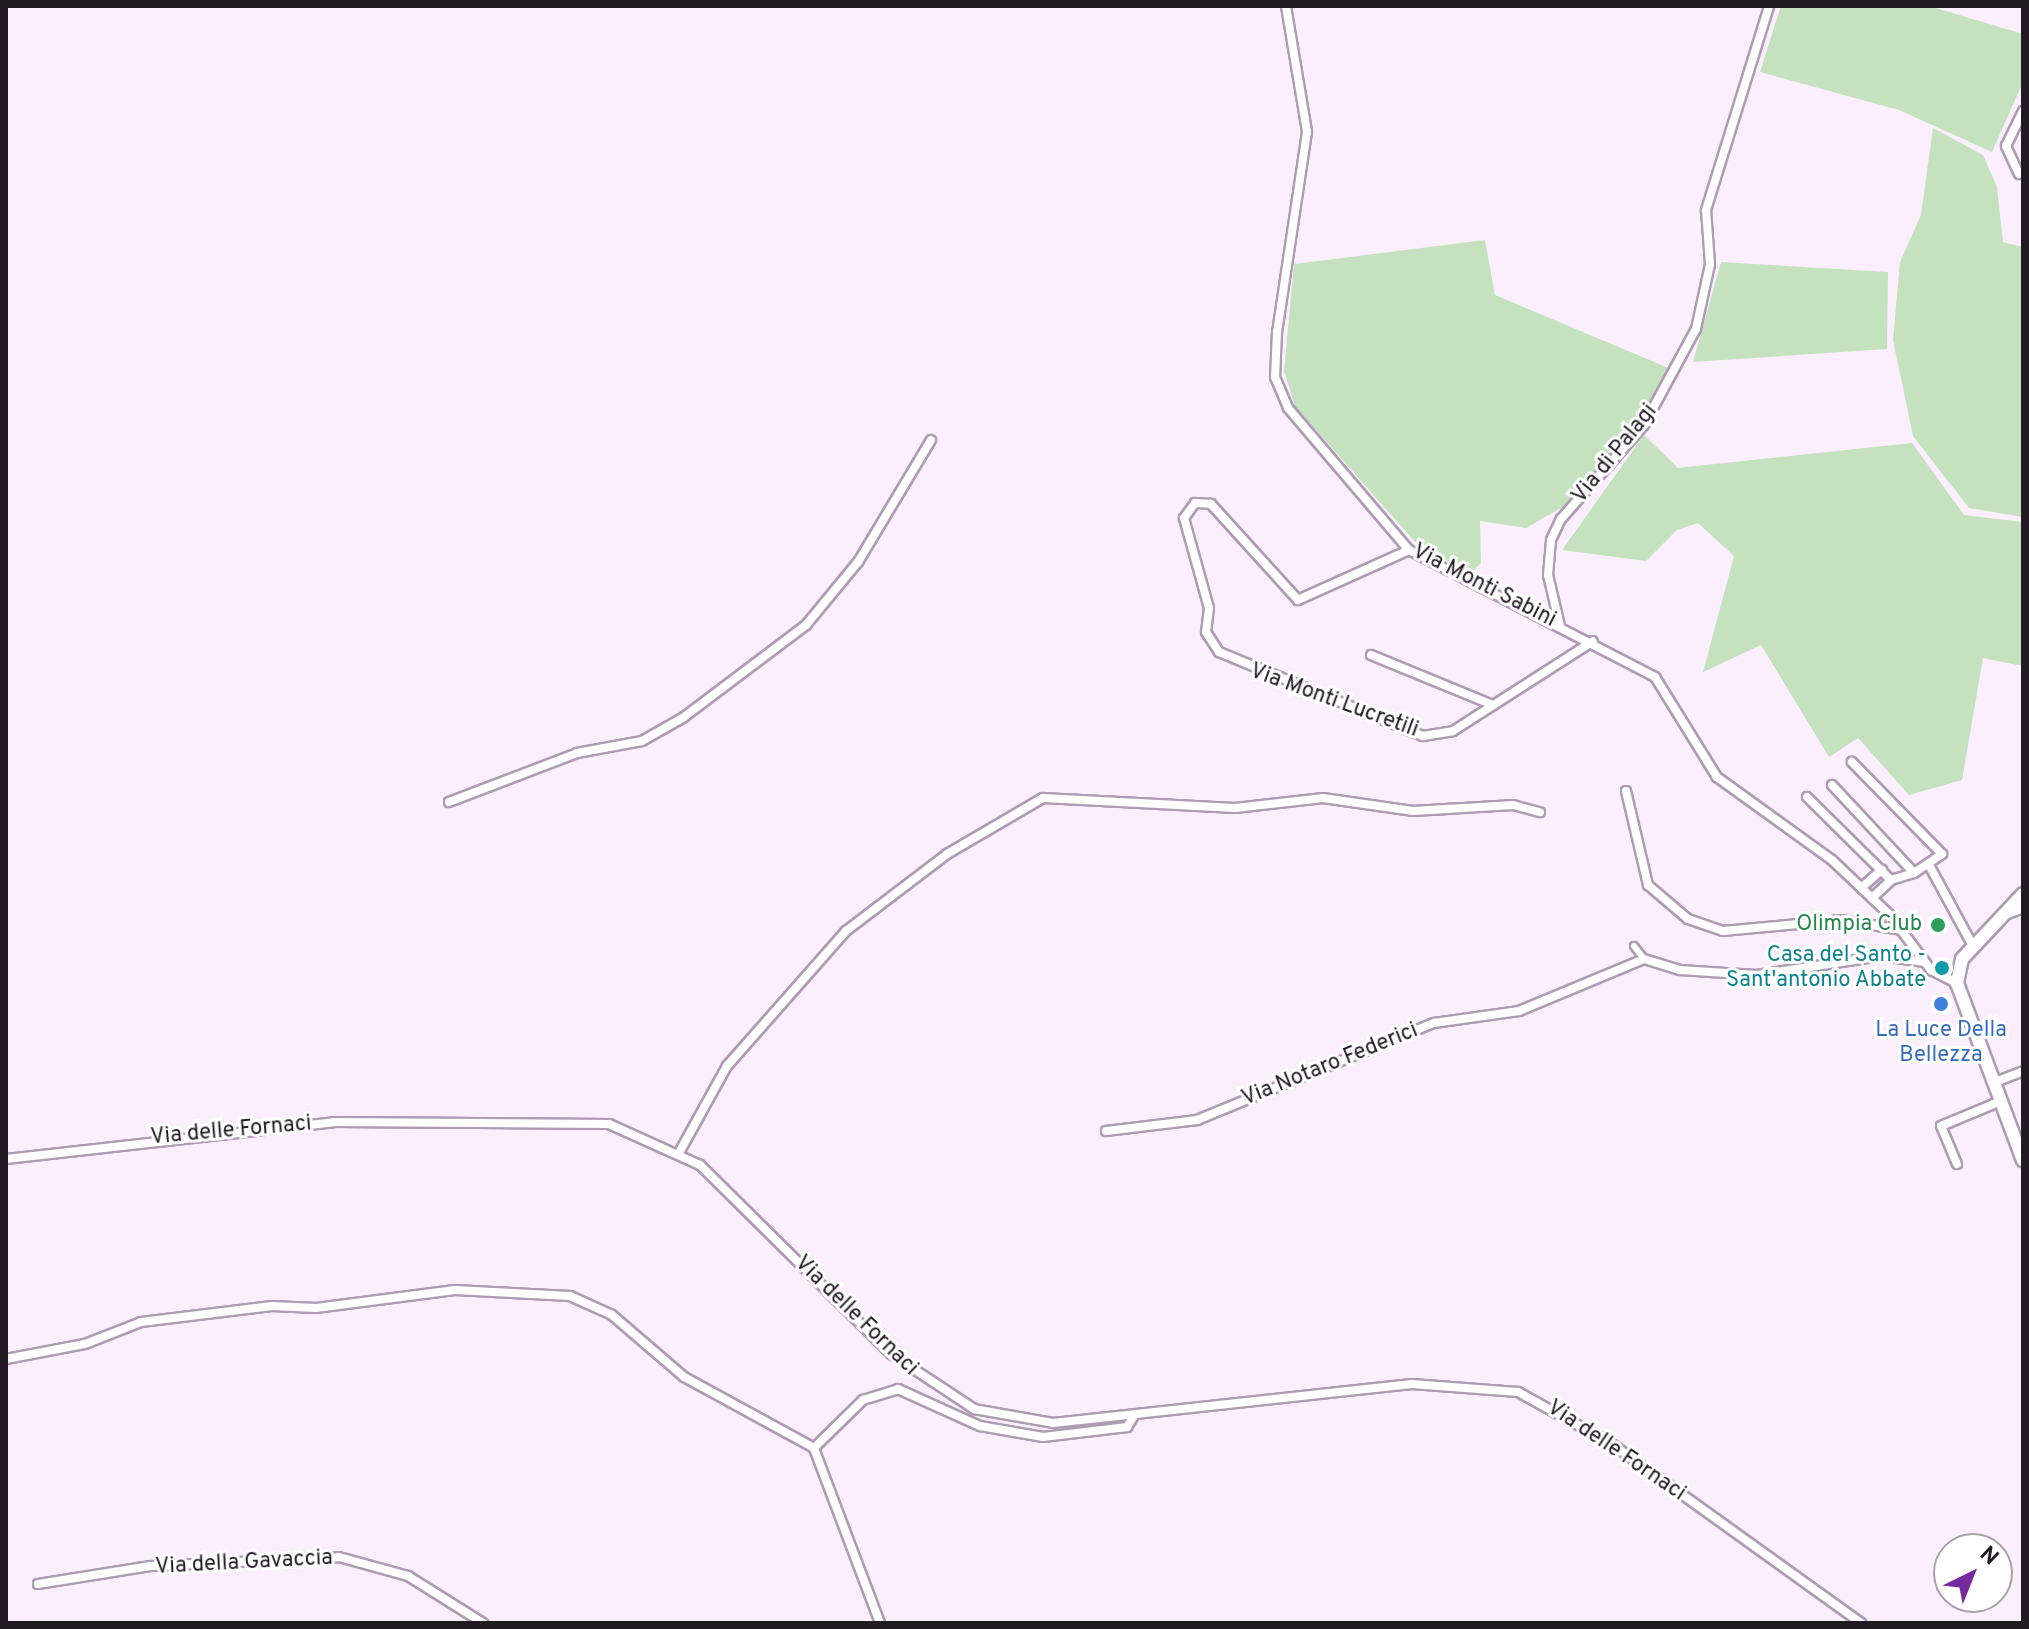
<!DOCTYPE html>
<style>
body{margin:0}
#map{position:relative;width:2029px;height:1629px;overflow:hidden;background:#fbeffd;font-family:Overpass,sans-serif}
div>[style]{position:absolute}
.green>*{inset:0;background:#c4e2be}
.roads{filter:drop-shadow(2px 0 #ae9cb2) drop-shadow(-2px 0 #ae9cb2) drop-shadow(0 2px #ae9cb2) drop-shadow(0 -2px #ae9cb2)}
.pedestrian>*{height:6px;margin:-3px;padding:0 3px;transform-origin:3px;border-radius:3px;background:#fff}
.minor>*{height:8px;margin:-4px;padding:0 4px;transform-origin:4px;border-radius:4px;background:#fff}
.secondary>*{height:12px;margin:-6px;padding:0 6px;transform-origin:6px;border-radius:6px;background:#fff}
.dots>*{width:22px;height:22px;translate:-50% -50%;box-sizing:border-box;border:4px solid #fff;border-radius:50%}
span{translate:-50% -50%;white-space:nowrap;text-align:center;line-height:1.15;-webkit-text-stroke:6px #fff;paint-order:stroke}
.street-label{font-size:22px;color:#211a23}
.leisure-label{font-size:22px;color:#27864d}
.right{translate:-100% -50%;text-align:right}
.culture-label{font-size:22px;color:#0d838f}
.shop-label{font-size:22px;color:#366cbe}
.frame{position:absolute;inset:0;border:8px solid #211a23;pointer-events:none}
.north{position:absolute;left:1933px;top:1533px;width:80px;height:80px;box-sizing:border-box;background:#fff;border:2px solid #a6a3a7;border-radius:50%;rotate:43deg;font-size:22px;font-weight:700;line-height:32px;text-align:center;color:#211a23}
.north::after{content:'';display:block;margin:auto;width:28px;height:36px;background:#752b9d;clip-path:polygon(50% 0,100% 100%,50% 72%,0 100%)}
</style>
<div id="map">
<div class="green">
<div style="clip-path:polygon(1781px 6px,1929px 6px,2023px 34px,2023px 82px,1992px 152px,1899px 110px,1760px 72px)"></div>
<div style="clip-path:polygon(1933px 128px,1983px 155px,1997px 187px,2003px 242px,2023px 247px,2023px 517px,1969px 508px,1913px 436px,1893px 340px,1900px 262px,1921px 215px)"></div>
<div style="clip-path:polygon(1485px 240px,1495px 295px,1671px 369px,1642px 419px,1566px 505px,1526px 528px,1480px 521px,1481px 563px,1470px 574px,1415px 542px,1295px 406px,1284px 371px,1294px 264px)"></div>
<div style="clip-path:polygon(1721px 262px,1888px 272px,1887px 349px,1693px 362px)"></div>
<div style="clip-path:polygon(1644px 435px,1678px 468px,1912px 443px,1964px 515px,2023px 522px,2023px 666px,1983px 658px,1962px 780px,1909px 795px,1858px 738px,1829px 757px,1761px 645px,1703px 672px,1734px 556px,1698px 523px,1677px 530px,1646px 561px,1562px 550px)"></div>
</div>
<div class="roads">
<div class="pedestrian">
<div style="left:1634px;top:946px;width:16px;rotate:52deg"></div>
</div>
<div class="minor">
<div style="left:1286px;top:6px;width:128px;rotate:80.5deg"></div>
<div style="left:1307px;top:132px;width:202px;rotate:98.5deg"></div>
<div style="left:1277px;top:332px;width:45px;rotate:92.5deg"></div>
<div style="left:1275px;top:377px;width:34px;rotate:67deg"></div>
<div style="left:1288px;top:408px;width:187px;rotate:49.6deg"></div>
<div style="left:1409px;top:550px;width:277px;rotate:27.3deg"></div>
<div style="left:1655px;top:677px;width:118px;rotate:58.2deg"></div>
<div style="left:1717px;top:777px;width:142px;rotate:35.8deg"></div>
<div style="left:1832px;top:860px;width:80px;rotate:43.5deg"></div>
<div style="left:1890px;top:915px;width:69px;rotate:53.3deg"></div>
<div style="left:1931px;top:970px;width:29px;rotate:27deg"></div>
<div style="left:2019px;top:174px;width:31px;rotate:-115deg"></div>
<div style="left:2006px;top:146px;width:39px;rotate:-64deg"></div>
<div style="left:1409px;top:550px;width:122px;rotate:155.8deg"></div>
<div style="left:1298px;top:600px;width:130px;rotate:-132.2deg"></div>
<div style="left:1211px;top:504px;width:16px;rotate:-176deg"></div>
<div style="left:1195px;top:503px;width:19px;rotate:126deg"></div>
<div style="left:1184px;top:518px;width:93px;rotate:74.5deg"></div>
<div style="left:1209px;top:608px;width:24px;rotate:97deg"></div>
<div style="left:1206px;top:632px;width:24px;rotate:57deg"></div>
<div style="left:1219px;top:652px;width:221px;rotate:22.4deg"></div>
<div style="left:1423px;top:736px;width:30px;rotate:-9deg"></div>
<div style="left:1453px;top:731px;width:166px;rotate:-32.7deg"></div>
<div style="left:1560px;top:626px;width:52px;rotate:-103.2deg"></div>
<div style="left:1548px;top:575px;width:35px;rotate:-85deg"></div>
<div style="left:1551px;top:540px;width:23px;rotate:-65deg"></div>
<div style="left:1561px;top:519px;width:125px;rotate:-48.6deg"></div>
<div style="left:1644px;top:425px;width:109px;rotate:-61.6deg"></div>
<div style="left:1696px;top:329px;width:66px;rotate:-77.8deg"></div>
<div style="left:1710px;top:264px;width:54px;rotate:-94.2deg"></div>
<div style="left:1706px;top:210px;width:214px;rotate:-72.8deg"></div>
<div style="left:1371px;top:655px;width:132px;rotate:22.3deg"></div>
<div style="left:1832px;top:785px;width:120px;rotate:47deg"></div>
<div style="left:1914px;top:873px;width:34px;rotate:-34deg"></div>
<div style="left:1942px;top:854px;width:129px;rotate:-134.4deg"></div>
<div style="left:1626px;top:791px;width:97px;rotate:76.8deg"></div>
<div style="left:1648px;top:885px;width:52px;rotate:40.4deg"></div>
<div style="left:1688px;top:919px;width:37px;rotate:19deg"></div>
<div style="left:1723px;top:931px;width:119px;rotate:-5.3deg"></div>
<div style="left:1841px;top:920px;width:62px;rotate:9.3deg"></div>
<div style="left:1807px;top:797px;width:118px;rotate:44.7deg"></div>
<div style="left:1891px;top:880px;width:24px;rotate:-17deg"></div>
<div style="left:449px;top:802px;width:137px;rotate:-20.9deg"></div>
<div style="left:577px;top:753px;width:66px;rotate:-10.5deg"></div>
<div style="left:642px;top:741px;width:48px;rotate:-29.7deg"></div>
<div style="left:684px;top:717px;width:153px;rotate:-37deg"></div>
<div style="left:806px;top:625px;width:82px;rotate:-50.5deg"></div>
<div style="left:858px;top:562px;width:142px;rotate:-59.1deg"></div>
<div style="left:1929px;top:865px;width:92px;rotate:61.5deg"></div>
<div style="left:1861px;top:888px;width:28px;rotate:-41deg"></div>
<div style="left:1872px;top:898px;width:26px;rotate:-43deg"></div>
<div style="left:2005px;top:915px;width:19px;rotate:-21deg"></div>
<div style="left:1995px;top:1082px;width:30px;rotate:-21deg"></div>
<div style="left:1106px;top:1131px;width:92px;rotate:-6.9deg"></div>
<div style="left:1197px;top:1120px;width:256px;rotate:-22.3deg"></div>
<div style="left:1434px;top:1023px;width:86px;rotate:-8deg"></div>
<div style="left:1519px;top:1011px;width:135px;rotate:-22.6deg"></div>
<div style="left:1644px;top:959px;width:38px;rotate:17deg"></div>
<div style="left:1680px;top:970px;width:77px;rotate:3.7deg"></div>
<div style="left:1757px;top:975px;width:125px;rotate:-8.7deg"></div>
<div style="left:1881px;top:956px;width:44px;rotate:7.8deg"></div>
<div style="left:680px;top:1151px;width:97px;rotate:-61.1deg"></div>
<div style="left:727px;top:1066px;width:180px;rotate:-48.6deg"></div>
<div style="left:846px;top:931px;width:127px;rotate:-37.3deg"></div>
<div style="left:947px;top:854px;width:111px;rotate:-30.3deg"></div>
<div style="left:1043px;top:798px;width:192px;rotate:3deg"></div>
<div style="left:1235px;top:808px;width:89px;rotate:-6.5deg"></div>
<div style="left:1323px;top:798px;width:91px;rotate:8.2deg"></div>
<div style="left:1413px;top:811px;width:100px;rotate:-3.4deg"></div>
<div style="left:1513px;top:805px;width:28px;rotate:15deg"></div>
<div style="left:6px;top:1159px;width:330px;rotate:-6.4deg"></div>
<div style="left:334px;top:1122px;width:275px;rotate:0.4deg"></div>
<div style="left:609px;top:1124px;width:100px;rotate:24.3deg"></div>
<div style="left:700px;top:1165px;width:269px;rotate:44.7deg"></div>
<div style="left:891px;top:1354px;width:100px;rotate:33.5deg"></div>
<div style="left:974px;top:1409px;width:80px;rotate:10deg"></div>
<div style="left:1053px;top:1423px;width:361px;rotate:-6.2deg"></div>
<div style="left:1412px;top:1384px;width:106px;rotate:4.3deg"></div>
<div style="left:1518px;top:1392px;width:107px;rotate:29deg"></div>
<div style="left:1612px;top:1444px;width:307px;rotate:35.7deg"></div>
<div style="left:1957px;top:1164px;width:41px;rotate:-112.8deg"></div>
<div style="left:1941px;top:1126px;width:65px;rotate:-22.6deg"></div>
<div style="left:6px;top:1359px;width:80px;rotate:-10.8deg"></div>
<div style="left:85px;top:1344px;width:60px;rotate:-21.4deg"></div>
<div style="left:141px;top:1322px;width:132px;rotate:-7deg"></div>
<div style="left:272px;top:1306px;width:44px;rotate:2.6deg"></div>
<div style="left:316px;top:1308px;width:140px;rotate:-7.4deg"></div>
<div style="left:455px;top:1290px;width:115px;rotate:3deg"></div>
<div style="left:570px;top:1296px;width:46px;rotate:24.3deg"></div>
<div style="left:612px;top:1315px;width:95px;rotate:40.7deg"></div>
<div style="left:684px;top:1377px;width:148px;rotate:28.6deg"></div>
<div style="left:38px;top:1584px;width:114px;rotate:-9.1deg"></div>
<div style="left:151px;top:1566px;width:188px;rotate:-2.7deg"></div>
<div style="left:339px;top:1557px;width:72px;rotate:15.4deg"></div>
<div style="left:408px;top:1576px;width:89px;rotate:32.1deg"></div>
<div style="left:880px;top:1623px;width:187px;rotate:-110.7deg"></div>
<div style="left:814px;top:1448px;width:69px;rotate:-44.4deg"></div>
<div style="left:863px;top:1400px;width:37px;rotate:-17deg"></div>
<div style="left:898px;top:1389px;width:90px;rotate:24.3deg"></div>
<div style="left:980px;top:1426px;width:64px;rotate:9.9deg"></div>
<div style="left:1043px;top:1437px;width:85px;rotate:-6.8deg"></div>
<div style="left:1127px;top:1427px;width:13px;rotate:-58deg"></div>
</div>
<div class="secondary">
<div style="left:2023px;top:894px;width:89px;rotate:133.2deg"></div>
<div style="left:1962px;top:959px;width:25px;rotate:102deg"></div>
<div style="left:1957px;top:983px;width:189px;rotate:69.6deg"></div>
</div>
</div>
<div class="dots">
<div style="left:1938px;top:925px;background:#2e9e5b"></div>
<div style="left:1942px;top:968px;background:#0f9aa8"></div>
<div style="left:1941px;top:1004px;background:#3f7fe0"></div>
</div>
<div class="street-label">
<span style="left:1615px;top:454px;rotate:-51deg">Via di Palagi</span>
<span style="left:1484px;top:586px;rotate:27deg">Via Monti Sabini</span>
<span style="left:1334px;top:701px;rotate:20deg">Via Monti Lucretili</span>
<span style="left:1330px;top:1065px;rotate:-22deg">Via Notaro Federici</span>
<span style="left:231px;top:1131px;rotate:-5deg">Via delle Fornaci</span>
<span style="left:856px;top:1316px;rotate:44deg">Via delle Fornaci</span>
<span style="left:1616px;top:1451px;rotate:34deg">Via delle Fornaci</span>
<span style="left:244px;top:1563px;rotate:-3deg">Via della Gavaccia</span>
</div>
<div class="leisure-label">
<span class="right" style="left:1922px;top:925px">Olimpia Club</span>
</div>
<div class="culture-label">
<span class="right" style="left:1926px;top:968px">Casa del Santo -<br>Sant'antonio Abbate</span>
</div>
<div class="shop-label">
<span style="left:1941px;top:1043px">La Luce Della<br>Bellezza</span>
</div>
<div class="frame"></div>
<div class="north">N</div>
</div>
